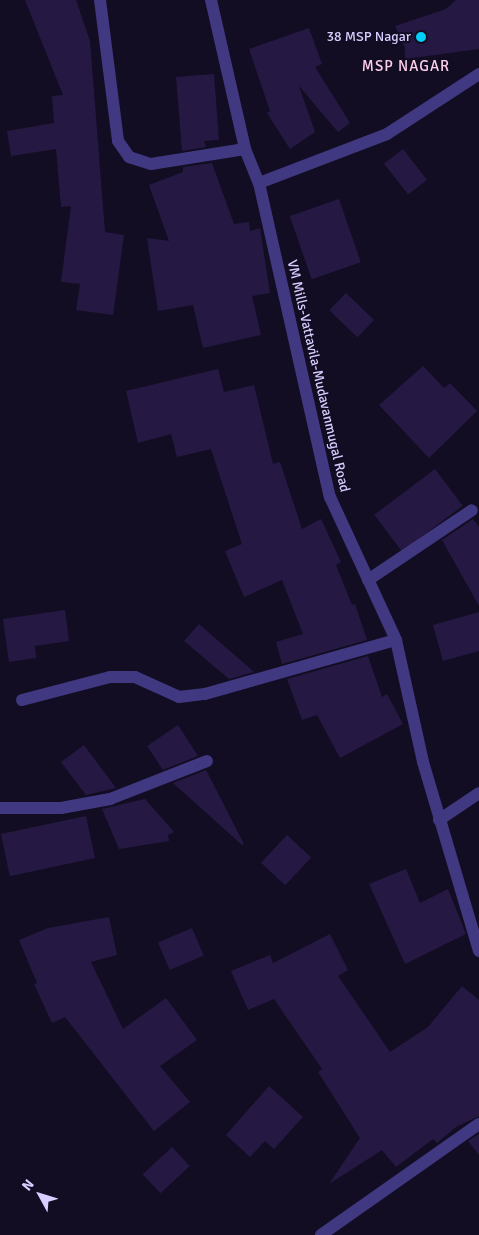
<!DOCTYPE html>
<style>
body{margin:0}
#map{position:relative;width:479px;height:1235px;overflow:hidden;background:#120d22;font-family:Signika,sans-serif}
div>[style]{position:absolute}
.building>*{inset:0;background:#251943;transform-origin:0 0}
.minor>*{height:12px;margin:-6px;padding:0 6px;transform-origin:6px;border-radius:6px;background:#403881}
.dots>*{width:14px;height:14px;translate:-50% -50%;box-sizing:border-box;border:2px solid #120d22;border-radius:50%}
span{translate:-50% -50%;white-space:nowrap;text-align:center;line-height:1.15;-webkit-text-stroke:4px #120d22;paint-order:stroke}
.poi-label{font-size:14px;color:#d7ceff}
.right{translate:-100% -50%;text-align:right}
.street-label{font-size:14px;color:#d7ceff}
.neighbourhood-label{font-size:15px;color:#ffd0eb;letter-spacing:1px}
.north{position:absolute;left:15px;top:1170px;width:50px;height:50px;-webkit-text-stroke:4px #120d22;paint-order:stroke;rotate:309deg;font-size:14px;font-weight:700;line-height:20px;text-align:center;color:#d7ceff}
.north::after{content:'';display:block;margin:auto;width:18px;height:22px;background:#d7ceff;clip-path:polygon(50% 0,100% 100%,50% 72%,0 100%)}
</style>
<div id="map">
<div class="building">
<div style="clip-path:polygon(25px 0,76px 0,90px 41px,105px 232px,124px 235px,113px 315px,76px 310px,80px 284px,61px 282px,71px 206px,61px 207px,56px 149px,11px 156px,7px 131px,54px 123px,52px 96px,63px 95px)"></div>
<div style="clip-path:polygon(456px 0,479px 0,479px 49px,405px 59px,405px 48px,395px 26px,446px 9px)"></div>
<div style="clip-path:polygon(309px 28px,322px 64px,315px 67px,350px 123px,338px 132px,299px 86px,315px 132px,290px 149px,267px 113px,270px 111px,249px 49px)"></div>
<div style="clip-path:polygon(214px 74px,219px 140px,204px 141px,206px 147px,182px 151px,176px 77px)"></div>
<div style="left:403px;top:149px;width:39px;height:24px;rotate:52deg"></div>
<div style="clip-path:polygon(212px 163px,234px 224px,249px 222px,250px 231px,260px 228px,270px 293px,252px 296px,261px 335px,203px 348px,193px 305px,158px 311px,147px 238px,169px 241px,149px 185px,183px 172px,183px 167px)"></div>
<div style="left:339px;top:199px;width:67px;height:52px;rotate:71deg"></div>
<div style="left:346px;top:293px;width:39px;height:24px;rotate:44deg"></div>
<div style="clip-path:polygon(423px 366px,444px 388px,450px 383px,477px 411px,429px 458px,379px 405px)"></div>
<div style="clip-path:polygon(218px 369px,224px 392px,254px 385px,273px 464px,280px 462px,302px 529px,321px 519px,341px 562px,336px 565px,352px 605px,355px 604px,367px 640px,282px 664px,276px 642px,303px 634px,282px 580px,244px 597px,225px 551px,242px 544px,211px 449px,177px 457px,171px 434px,138px 443px,126px 391px)"></div>
<div style="left:435px;top:469px;width:46px;height:76px;rotate:53deg"></div>
<div style="clip-path:polygon(473px 519px,479px 527px,479px 606px,442px 540px)"></div>
<div style="clip-path:polygon(65px 610px,69px 641px,35px 646px,36px 658px,9px 662px,3px 619px)"></div>
<div style="clip-path:polygon(479px 612px,479px 651px,443px 661px,433px 625px)"></div>
<div style="clip-path:polygon(199px 624px,254px 672px,229px 679px,184px 641px)"></div>
<div style="clip-path:polygon(368px 656px,382px 697px,387px 694px,403px 724px,340px 758px,317px 715px,302px 720px,287px 679px)"></div>
<div style="clip-path:polygon(178px 725px,198px 756px,163px 770px,147px 746px)"></div>
<div style="clip-path:polygon(84px 745px,116px 788px,86px 795px,61px 762px)"></div>
<div style="clip-path:polygon(206px 770px,244px 844px,242px 845px,173px 783px)"></div>
<div style="clip-path:polygon(145px 799px,174px 832px,168px 835px,169px 841px,119px 849px,102px 809px)"></div>
<div style="left:86px;top:816px;width:43px;height:87px;rotate:78deg"></div>
<div style="left:287px;top:835px;width:33px;height:38px;rotate:43deg"></div>
<div style="clip-path:polygon(406px 869px,420px 903px,448px 889px,466px 934px,405px 964px,369px 884px)"></div>
<div style="clip-path:polygon(109px 917px,117px 955px,91px 962px,123px 1029px,166px 998px,197px 1040px,160px 1066px,190px 1102px,154px 1131px,65px 1017px,52px 1023px,34px 984px,37px 983px,19px 940px,48px 928px)"></div>
<div style="left:192px;top:928px;width:30px;height:37px;rotate:67deg"></div>
<div style="clip-path:polygon(330px 934px,348px 970px,338px 976px,390px 1052px,428px 1027px,462px 986px,479px 1000px,479px 1116px,456px 1127px,437px 1143px,433px 1139px,396px 1167px,382px 1150px,329px 1184px,360px 1138px,318px 1072px,322px 1069px,274px 999px,248px 1010px,231px 971px,270px 955px,273px 963px)"></div>
<div style="clip-path:polygon(269px 1086px,303px 1117px,274px 1149px,265px 1141px,250px 1157px,226px 1135px)"></div>
<div style="clip-path:polygon(479px 1134px,479px 1155px,468px 1141px)"></div>
<div style="left:172px;top:1147px;width:26px;height:40px;rotate:47deg"></div>
</div>
<div class="minor">
<div style="left:100px;top:0;width:142px;rotate:82.7deg"></div>
<div style="left:118px;top:141px;width:19px;rotate:55deg"></div>
<div style="left:129px;top:157px;width:23px;rotate:18deg"></div>
<div style="left:151px;top:164px;width:95px;rotate:-9.1deg"></div>
<div style="left:211px;top:0;width:153px;rotate:77.1deg"></div>
<div style="left:245px;top:149px;width:37px;rotate:68deg"></div>
<div style="left:259px;top:183px;width:322px;rotate:77.3deg"></div>
<div style="left:330px;top:497px;width:157px;rotate:65.2deg"></div>
<div style="left:396px;top:640px;width:125px;rotate:77.5deg"></div>
<div style="left:423px;top:762px;width:197px;rotate:73.5deg"></div>
<div style="left:259px;top:183px;width:137px;rotate:-20.9deg"></div>
<div style="left:387px;top:134px;width:110px;rotate:-33.1deg"></div>
<div style="left:368px;top:580px;width:125px;rotate:-33.9deg"></div>
<div style="left:22px;top:700px;width:91px;rotate:-14.6deg"></div>
<div style="left:110px;top:677px;width:25px"></div>
<div style="left:135px;top:677px;width:48px;rotate:24.4deg"></div>
<div style="left:179px;top:697px;width:26px;rotate:-7deg"></div>
<div style="left:205px;top:694px;width:198px;rotate:-15.8deg"></div>
<div style="left:0;top:808px;width:61px"></div>
<div style="left:61px;top:808px;width:50px;rotate:-10.4deg"></div>
<div style="left:110px;top:799px;width:104px;rotate:-21.4deg"></div>
<div style="left:439px;top:820px;width:48px;rotate:-34deg"></div>
<div style="left:321px;top:1235px;width:193px;rotate:-35.1deg"></div>
</div>
<div class="dots">
<div style="left:421px;top:37px;background:#00cff9"></div>
</div>
<div class="poi-label">
<span class="right" style="left:411px;top:37px">38 MSP Nagar</span>
</div>
<div class="street-label">
<span style="left:318px;top:376px;rotate:77deg">VM Mills-Vattavila-Mudavanmugal Road</span>
</div>
<div class="neighbourhood-label">
<span style="left:406px;top:67px">MSP NAGAR</span>
</div>
<div class="north">N</div>
</div>
